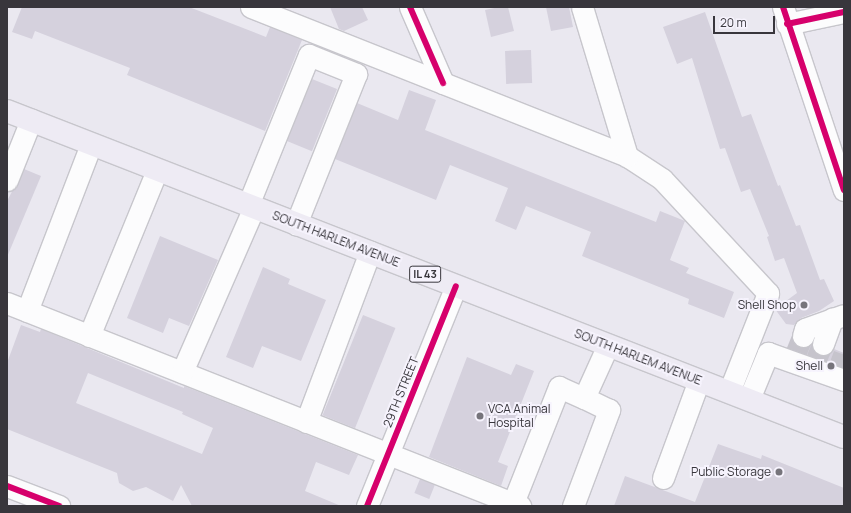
<!DOCTYPE html>
<style>
body{margin:0}
#map{position:relative;width:851px;height:513px;overflow:hidden;background:#eae8f0;font-family:Manrope,sans-serif}
div>[style]{position:absolute}
.building>*{inset:0;background:#d5d1dd;transform-origin:0 0}
.minor-tunnel>*{height:21px;margin-top:-10.5px;transform-origin:0;background:repeating-linear-gradient(90deg,#c6c4cc 0 21px,transparent 0 31px)}
.roads{filter:drop-shadow(1px 0 #c7c6cc) drop-shadow(-1px 0 #c7c6cc) drop-shadow(0 1px #c7c6cc) drop-shadow(0 -1px #c7c6cc)}
.minor>*{height:21px;margin:-10.5px;padding:0 10.5px;transform-origin:10.5px;border-radius:10.5px;background:#fcfcfd}
.major>*{height:22px;margin:-11px;padding:0 11px;transform-origin:11px;border-radius:11px;background:#eeebf4}
.cycleway>*{height:6px;margin:-3px;padding:0 3px;transform-origin:3px;border-radius:3px;background:#d6006c}
.dots>*{width:11px;height:11px;translate:-50% -50%;box-sizing:border-box;border:2px solid #f6f3fd;border-radius:50%}
span{translate:-50% -50%;white-space:nowrap;text-align:center;line-height:1.15;-webkit-text-stroke:4px #f6f3fd;paint-order:stroke}
.shield-label span{padding:1px 3px;background:#f6f3fd;border:1px solid;border-radius:3px;-webkit-text-stroke-width:0}
.shield-label{font-size:11px;color:#38363c;font-weight:700}
.street-label{font-size:12px;color:#38363c}
.poi-label{font-size:12px;color:#38363c}
.right{translate:-100% -50%;text-align:right}
.left{translate:0 -50%;text-align:left}
.frame{position:absolute;inset:0;border:8px solid #38363c;pointer-events:none}
.scale{position:absolute;left:713px;top:16px;width:62px;height:18px;box-sizing:border-box;border:2px solid #38363c;border-top:0;padding-left:5px;font-size:12px;line-height:14px;white-space:nowrap;color:#38363c;-webkit-text-stroke:3px #f6f3fd;paint-order:stroke}
</style>
<div id="map">
<div class="building">
<div style="clip-path:polygon(22px 7px,189px 7px,266px 37px,270px 27px,302px 40px,265px 131px,127px 75px,130px 68px,35px 31px,32px 39px,12px 32px)"></div>
<div style="clip-path:polygon(330px 7px,362px 7px,368px 20px,344px 31px,339px 29px)"></div>
<div style="clip-path:polygon(499px 7px,508px 7px,514px 31px,491px 37px,485px 10px)"></div>
<div style="clip-path:polygon(546px 7px,569px 7px,573px 27px,551px 31px)"></div>
<div style="clip-path:polygon(705px 12px,742px 117px,751px 114px,778px 186px,780px 185px,796px 226px,800px 225px,820px 280px,824px 279px,834px 301px,819px 311px,801px 318px,794px 325px,786px 324px,775px 309px,797px 293px,784px 258px,775px 261px,767px 237px,769px 236px,750px 189px,741px 192px,725px 148px,720px 149px,692px 58px,677px 64px,663px 27px)"></div>
<div style="left:531px;top:50px;width:33px;height:26px;rotate:88deg"></div>
<div style="left:312px;top:79px;width:27px;height:67px;rotate:22deg"></div>
<div style="clip-path:polygon(409px 90px,436px 100px,425px 130px,656px 222px,660px 211px,685px 221px,670px 260px,689px 268px,686px 273px,734px 292px,724px 318px,688px 304px,689px 299px,582px 256px,591px 232px,526px 206px,516px 230px,495px 221px,508px 188px,450px 165px,436px 200px,335px 159px,357px 103px,398px 120px)"></div>
<div style="clip-path:polygon(24px 169px,41px 176px,7px 257px,7px 201px)"></div>
<div style="clip-path:polygon(160px 236px,218px 260px,189px 326px,169px 318px,163px 333px,127px 318px)"></div>
<div style="clip-path:polygon(263px 267px,290px 279px,288px 284px,326px 300px,301px 361px,262px 346px,253px 368px,226px 357px)"></div>
<div style="left:363px;top:315px;width:35px;height:108px;rotate:22deg"></div>
<div style="clip-path:polygon(evenodd,21px 325px,40px 332px,41px 329px,184px 388px,184px 386px,358px 455px,349px 475px,316px 462px,305px 491px,341px 506px,192px 506px,181px 485px,173px 501px,146px 487px,133px 491px,119px 483px,117px 473px,7px 429px,7px 363px,21px 325px,88px 373px,183px 412px,182px 414px,213px 428px,202px 454px,76px 403px,88px 373px)"></div>
<div style="clip-path:polygon(794px 344px,800px 348px,811px 345px,814px 351px,819px 355px,826px 356px,834px 349px,844px 353px,844px 367px,793px 349px)"></div>
<div style="clip-path:polygon(467px 357px,511px 375px,516px 364px,534px 371px,498px 462px,508px 466px,501px 486px,429px 457px)"></div>
<div style="clip-path:polygon(718px 444px,761px 459px,762px 455px,844px 488px,844px 506px,614px 506px,625px 476px,695px 502px)"></div>
<div style="left:420px;top:479px;width:16px;height:15px;rotate:22deg"></div>
</div>
<div class="minor-tunnel">
<div style="left:794px;top:358px;width:24px;rotate:-68deg"></div>
<div style="left:814px;top:365px;width:23px;rotate:-67deg"></div>
<div style="left:837px;top:373px;width:20px;rotate:-70deg"></div>
</div>
<div class="roads">
<div class="minor">
<div style="left:251px;top:7px;width:404px;rotate:21.6deg"></div>
<div style="left:627px;top:156px;width:42px;rotate:33.3deg"></div>
<div style="left:662px;top:179px;width:156px;rotate:47.1deg"></div>
<div style="left:768px;top:293px;width:106px;rotate:111.5deg"></div>
<div style="left:410px;top:7px;width:83px;rotate:66.5deg"></div>
<div style="left:582px;top:7px;width:156px;rotate:73.2deg"></div>
<div style="left:783px;top:7px;width:193px;rotate:71.6deg"></div>
<div style="left:787px;top:24px;width:58px;rotate:-11.9deg"></div>
<div style="left:7px;top:180px;width:65px;rotate:-68.2deg"></div>
<div style="left:248px;top:205px;width:162px;rotate:-67.9deg"></div>
<div style="left:309px;top:55px;width:51px;rotate:22deg"></div>
<div style="left:356px;top:74px;width:162px;rotate:111.8deg"></div>
<div style="left:7px;top:303px;width:552px;rotate:21.59deg"></div>
<div style="left:27px;top:311px;width:179px;rotate:-69deg"></div>
<div style="left:89px;top:336px;width:179px;rotate:-67.7deg"></div>
<div style="left:803px;top:336px;width:7px;rotate:-74deg"></div>
<div style="left:805px;top:329px;width:41px;rotate:-19.7deg"></div>
<div style="left:823px;top:344px;width:27px;rotate:-70deg"></div>
<div style="left:182px;top:372px;width:180px;rotate:-66.4deg"></div>
<div style="left:749px;top:399px;width:50px;rotate:-67.6deg"></div>
<div style="left:768px;top:353px;width:81px;rotate:19.6deg"></div>
<div style="left:306px;top:422px;width:182px;rotate:-69.4deg"></div>
<div style="left:663px;top:478px;width:104px;rotate:-69.8deg"></div>
<div style="left:7px;top:486px;width:56px;rotate:21deg"></div>
<div style="left:513px;top:503px;width:125px;rotate:-68.4deg"></div>
<div style="left:559px;top:387px;width:27px;rotate:24deg"></div>
<div style="left:367px;top:506px;width:237px;rotate:-68deg"></div>
<div style="left:573px;top:506px;width:103px;rotate:-69.4deg"></div>
<div style="left:609px;top:410px;width:28px;rotate:-154deg"></div>
<div style="left:584px;top:398px;width:58px;rotate:-65.6deg"></div>
</div>
<div class="major">
<div style="left:7px;top:111px;width:898px;rotate:21.28deg"></div>
</div>
</div>
<div class="cycleway">
<div style="left:410px;top:7px;width:83px;rotate:66.5deg"></div>
<div style="left:783px;top:7px;width:193px;rotate:71.6deg"></div>
<div style="left:787px;top:24px;width:58px;rotate:-11.9deg"></div>
<div style="left:7px;top:486px;width:56px;rotate:21deg"></div>
<div style="left:367px;top:506px;width:237px;rotate:-68deg"></div>
</div>
<div class="dots">
<div style="left:804px;top:305px;background:#76747b"></div>
<div style="left:831px;top:366px;background:#76747b"></div>
<div style="left:480px;top:416px;background:#76747b"></div>
<div style="left:779px;top:472px;background:#76747b"></div>
</div>
<div class="shield-label">
<span style="left:425px;top:274px">IL 43</span>
</div>
<div class="street-label">
<span style="left:336px;top:239px;rotate:21deg">SOUTH HARLEM AVENUE</span>
<span style="left:638px;top:357px;rotate:21deg">SOUTH HARLEM AVENUE</span>
<span style="left:401px;top:392px;rotate:-68deg">29TH STREET</span>
</div>
<div class="poi-label">
<span class="right" style="left:796px;top:305px">Shell Shop</span>
<span class="right" style="left:823px;top:366px">Shell</span>
<span class="left" style="left:488px;top:416px">VCA Animal<br>Hospital</span>
<span class="right" style="left:771px;top:472px">Public Storage</span>
</div>
<div class="frame"></div>
<div class="scale">20 m</div>
</div>
